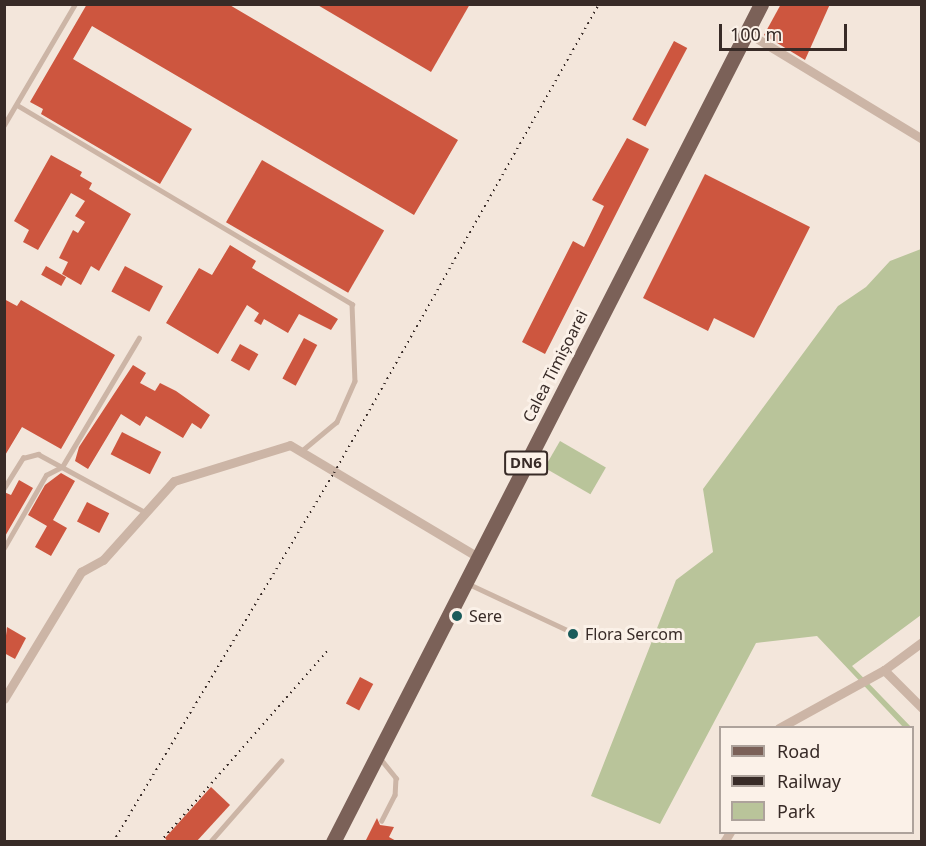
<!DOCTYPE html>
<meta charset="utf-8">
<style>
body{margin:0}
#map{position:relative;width:926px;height:846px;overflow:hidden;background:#f3e6db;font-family:"Noto Sans",sans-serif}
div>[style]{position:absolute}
.green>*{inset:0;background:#b9c49a;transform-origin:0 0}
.building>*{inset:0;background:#cd563f;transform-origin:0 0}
.service>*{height:4.5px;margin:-2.25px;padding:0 2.25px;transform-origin:2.25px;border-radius:2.25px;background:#ccb5a6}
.minor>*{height:9px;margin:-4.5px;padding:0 4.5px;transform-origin:4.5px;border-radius:4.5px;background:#ccb5a6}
.primary>*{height:15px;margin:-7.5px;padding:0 7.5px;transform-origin:7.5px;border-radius:7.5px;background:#7b6158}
.rail>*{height:2px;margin-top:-1px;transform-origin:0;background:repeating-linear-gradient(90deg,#382b27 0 1.5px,transparent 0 6px)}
.dots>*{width:16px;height:16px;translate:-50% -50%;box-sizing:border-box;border:3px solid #fbf1e8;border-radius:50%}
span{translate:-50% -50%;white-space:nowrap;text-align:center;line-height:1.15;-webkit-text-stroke:6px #fbf1e8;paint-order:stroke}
.shield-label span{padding:2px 4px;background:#fbf1e8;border:2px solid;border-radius:4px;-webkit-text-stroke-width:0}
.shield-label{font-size:15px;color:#382b27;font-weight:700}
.street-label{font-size:16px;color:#382b27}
.poi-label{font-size:16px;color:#382b27}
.left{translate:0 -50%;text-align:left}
.frame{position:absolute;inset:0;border:6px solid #382b27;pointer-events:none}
.legend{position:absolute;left:719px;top:726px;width:195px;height:108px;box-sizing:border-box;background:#fbf1e8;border:2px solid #ada29b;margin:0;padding:8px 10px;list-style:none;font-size:18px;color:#382b27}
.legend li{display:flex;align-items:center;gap:12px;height:30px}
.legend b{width:30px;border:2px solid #ada29b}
.scale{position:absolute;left:719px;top:24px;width:128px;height:27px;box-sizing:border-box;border:3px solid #382b27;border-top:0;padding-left:8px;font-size:18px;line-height:21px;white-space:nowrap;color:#382b27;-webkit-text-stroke:4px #fbf1e8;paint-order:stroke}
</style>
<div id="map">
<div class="green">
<div style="clip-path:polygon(921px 249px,921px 615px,852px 666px,912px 728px,903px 727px,817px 636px,756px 643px,660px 824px,591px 796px,676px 580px,713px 552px,703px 489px,838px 306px,866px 287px,890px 261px)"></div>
<div style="left:560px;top:441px;width:53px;height:31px;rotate:30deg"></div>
</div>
<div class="building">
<div style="clip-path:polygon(87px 4px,228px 4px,458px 140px,414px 215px,92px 26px,73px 59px,192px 129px,160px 184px,41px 114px,43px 109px,30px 102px)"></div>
<div style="clip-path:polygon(316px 4px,470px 4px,431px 72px)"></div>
<div style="clip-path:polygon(781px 4px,830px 4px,805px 60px,764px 35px)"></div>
<div style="left:674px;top:41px;width:15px;height:89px;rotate:28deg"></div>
<div style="clip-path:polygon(627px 138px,649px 149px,545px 354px,522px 342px,573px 241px,584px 247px,604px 206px,592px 200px)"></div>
<div style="clip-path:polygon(51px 155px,82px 172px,80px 176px,92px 183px,89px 189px,131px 214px,99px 271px,91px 266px,81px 285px,62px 274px,68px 262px,59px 258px,73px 230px,78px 233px,85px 222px,75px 216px,85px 201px,71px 193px,38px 250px,23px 242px,29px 230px,14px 221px)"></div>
<div style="left:262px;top:160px;width:141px;height:72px;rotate:30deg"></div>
<div style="clip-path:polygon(705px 174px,810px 227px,754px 338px,714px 318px,708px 331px,643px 298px)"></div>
<div style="clip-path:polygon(230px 245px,256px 261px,252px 268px,338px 319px,331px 330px,299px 314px,288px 333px,264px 319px,261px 325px,254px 321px,259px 313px,247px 305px,218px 354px,166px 323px,199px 268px,212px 275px)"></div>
<div style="left:46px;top:266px;width:23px;height:10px;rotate:29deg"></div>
<div style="left:125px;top:266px;width:43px;height:29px;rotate:28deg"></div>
<div style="clip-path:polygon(4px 299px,17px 306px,21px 300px,115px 355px,61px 449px,22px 427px,4px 457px)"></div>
<div style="left:304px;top:338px;width:15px;height:46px;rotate:28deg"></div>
<div style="left:240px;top:344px;width:21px;height:19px;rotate:29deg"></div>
<div style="clip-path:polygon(133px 365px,146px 373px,140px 383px,155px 391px,160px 383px,176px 391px,210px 415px,201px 429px,192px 423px,183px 438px,146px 416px,140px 426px,121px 414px,88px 469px,75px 461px,79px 447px)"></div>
<div style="left:122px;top:432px;width:44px;height:25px;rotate:27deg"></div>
<div style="clip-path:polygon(61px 473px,75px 481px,53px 520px,67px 528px,51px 556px,35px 547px,47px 526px,28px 515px,45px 485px)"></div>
<div style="clip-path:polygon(19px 480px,33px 488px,4px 538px,4px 492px,11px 495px)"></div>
<div style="left:87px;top:502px;width:25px;height:22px;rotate:27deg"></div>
<div style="clip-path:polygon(7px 627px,26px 638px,15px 659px,4px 653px)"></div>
<div style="left:360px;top:677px;width:15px;height:30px;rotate:28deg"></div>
<div style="clip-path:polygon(211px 787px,230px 805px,196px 842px,168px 842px,165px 838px)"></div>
<div style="clip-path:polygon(377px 818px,380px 825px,394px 827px,389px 837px,398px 842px,365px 842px)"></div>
</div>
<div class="service">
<div style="left:17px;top:105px;width:390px;rotate:30.7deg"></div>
<div style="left:352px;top:304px;width:77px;rotate:87.8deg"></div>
<div style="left:355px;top:381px;width:45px;rotate:113.7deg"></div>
<div style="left:337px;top:422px;width:47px;rotate:140.2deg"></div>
<div style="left:4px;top:125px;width:140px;rotate:-59.6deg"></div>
<div style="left:4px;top:488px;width:36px;rotate:-58deg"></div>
<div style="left:23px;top:458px;width:16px;rotate:-15deg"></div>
<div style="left:38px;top:454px;width:122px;rotate:28.5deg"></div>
<div style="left:4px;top:548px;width:84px;rotate:-60.1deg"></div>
<div style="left:46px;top:475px;width:18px;rotate:-27deg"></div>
<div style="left:62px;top:467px;width:150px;rotate:-59.2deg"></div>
<div style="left:469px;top:584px;width:108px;rotate:25.1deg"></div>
<div style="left:380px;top:758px;width:26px;rotate:51deg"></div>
<div style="left:396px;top:778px;width:17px;rotate:93deg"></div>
<div style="left:395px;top:795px;width:29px;rotate:117deg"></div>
<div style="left:210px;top:842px;width:108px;rotate:-48.8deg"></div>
</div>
<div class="minor">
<div style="left:748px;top:33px;width:204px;rotate:31.3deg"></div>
<div style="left:884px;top:670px;width:47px;rotate:-36.4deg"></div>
<div style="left:4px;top:699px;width:149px;rotate:-58.8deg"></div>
<div style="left:81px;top:572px;width:25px;rotate:-29deg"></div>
<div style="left:103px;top:560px;width:106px;rotate:-48.1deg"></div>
<div style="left:174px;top:481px;width:121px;rotate:-17.2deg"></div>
<div style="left:290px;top:445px;width:219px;rotate:30.8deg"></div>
<div style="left:779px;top:728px;width:120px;rotate:-28.9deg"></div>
<div style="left:884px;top:670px;width:54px;rotate:45deg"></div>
<div style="left:724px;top:842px;width:12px;rotate:-59deg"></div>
</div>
<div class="primary">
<div style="left:333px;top:842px;width:941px;rotate:-62.94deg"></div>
</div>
<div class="rail">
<div style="left:113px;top:842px;width:430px;rotate:-59.1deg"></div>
<div style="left:334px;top:473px;width:539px;rotate:-60.53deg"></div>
<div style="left:160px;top:842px;width:257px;rotate:-48.8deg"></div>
</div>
<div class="dots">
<div style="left:457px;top:616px;background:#1a5c5b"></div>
<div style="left:573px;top:634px;background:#1a5c5b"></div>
</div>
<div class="shield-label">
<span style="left:526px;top:463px">DN6</span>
</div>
<div class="street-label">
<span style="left:555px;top:366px;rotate:-63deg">Calea Timișoarei</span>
</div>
<div class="poi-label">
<span class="left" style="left:469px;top:616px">Sere</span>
<span class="left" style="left:585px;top:634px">Flora Sercom</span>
</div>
<div class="frame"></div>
<ul class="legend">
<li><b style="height:8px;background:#7b6158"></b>Road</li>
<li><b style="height:8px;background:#382b27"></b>Railway</li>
<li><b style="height:16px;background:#b9c49a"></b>Park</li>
</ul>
<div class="scale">100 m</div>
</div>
